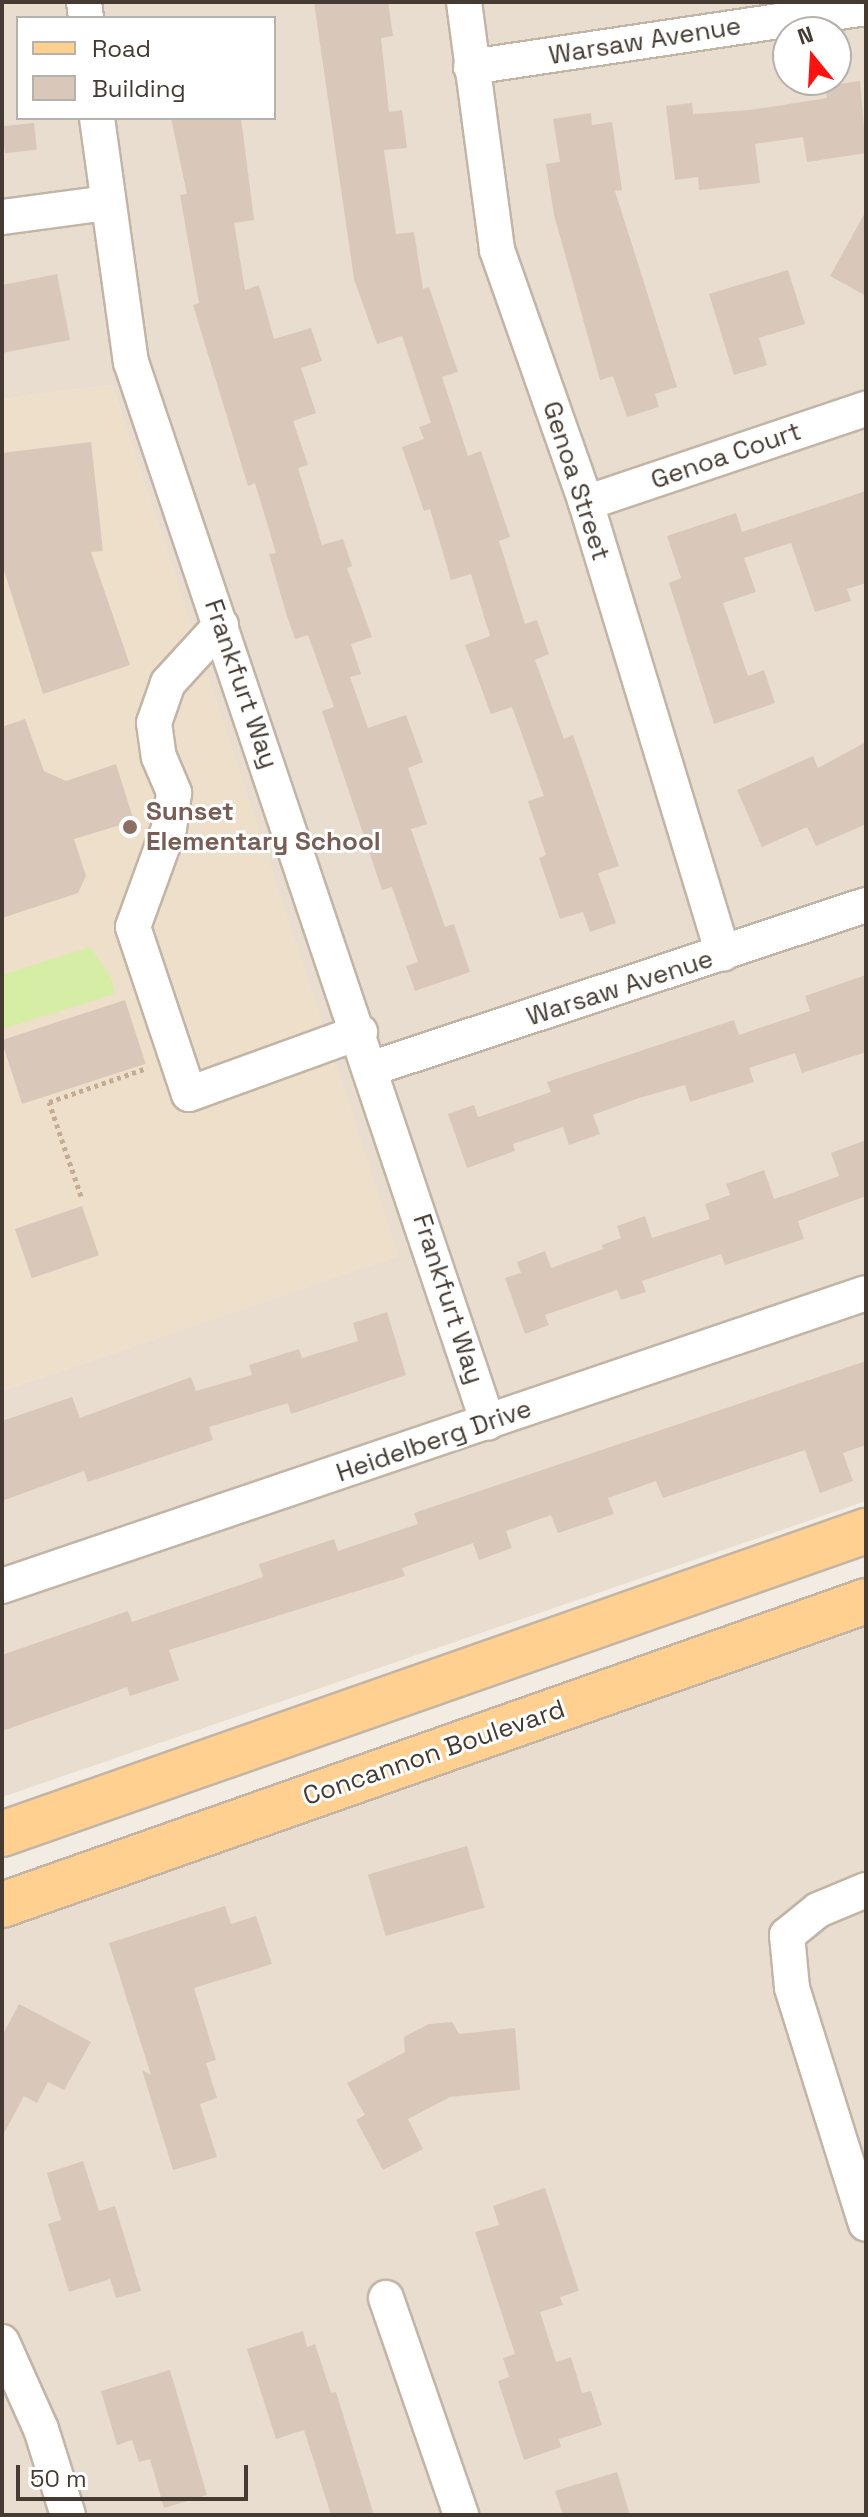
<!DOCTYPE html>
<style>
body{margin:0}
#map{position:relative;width:868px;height:2517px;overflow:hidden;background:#f3ece2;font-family:"Space Grotesk",sans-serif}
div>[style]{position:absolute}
.residential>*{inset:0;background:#e8ddcf}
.education>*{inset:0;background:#eedfca}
.green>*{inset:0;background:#d6eda5}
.building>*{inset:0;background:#d9c8b9;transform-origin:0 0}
.path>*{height:5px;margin-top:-2.5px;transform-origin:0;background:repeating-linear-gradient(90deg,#c3ac93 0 4px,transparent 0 8px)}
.roads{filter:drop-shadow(2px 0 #c2b5a6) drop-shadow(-2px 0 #c2b5a6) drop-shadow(0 2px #c2b5a6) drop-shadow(0 -2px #c2b5a6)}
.minor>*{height:34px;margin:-17px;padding:0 17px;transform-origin:17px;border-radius:17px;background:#fff}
.major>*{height:44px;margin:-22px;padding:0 22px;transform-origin:22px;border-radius:22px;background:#ffd08f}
.dots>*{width:22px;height:22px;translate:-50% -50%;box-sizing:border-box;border:4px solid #fff;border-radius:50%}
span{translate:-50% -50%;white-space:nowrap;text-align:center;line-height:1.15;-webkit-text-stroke:6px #fff;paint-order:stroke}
.street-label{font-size:26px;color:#453b32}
.education-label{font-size:26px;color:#785e54;font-weight:700}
.left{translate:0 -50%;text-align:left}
.frame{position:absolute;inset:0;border:4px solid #453b32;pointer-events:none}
.legend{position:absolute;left:16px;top:16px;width:260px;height:104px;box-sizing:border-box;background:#fff;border:2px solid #b5b1ad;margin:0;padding:10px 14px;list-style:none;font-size:24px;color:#453b32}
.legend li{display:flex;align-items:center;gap:16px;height:40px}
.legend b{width:40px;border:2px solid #b5b1ad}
.north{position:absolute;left:772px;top:16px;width:80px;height:80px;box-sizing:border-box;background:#fff;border:2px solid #b5b1ad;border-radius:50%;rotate:342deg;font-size:22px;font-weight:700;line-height:32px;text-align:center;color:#453b32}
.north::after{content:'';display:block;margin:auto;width:28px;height:36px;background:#ff110d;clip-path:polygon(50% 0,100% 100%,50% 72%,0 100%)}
.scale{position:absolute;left:16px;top:2465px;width:232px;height:36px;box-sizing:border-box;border:4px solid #453b32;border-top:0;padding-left:10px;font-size:24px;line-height:28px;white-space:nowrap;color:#453b32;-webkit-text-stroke:6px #fff;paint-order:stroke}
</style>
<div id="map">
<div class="residential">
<div style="clip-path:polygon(evenodd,2px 2px,866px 2px,866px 1501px,2px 1797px,2px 1391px,398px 1256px,112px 385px,2px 399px,2px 2px,18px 18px,274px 18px,274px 118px,18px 118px,18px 18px,2px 2px,788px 32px,836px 32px,836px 80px,788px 80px,788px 32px)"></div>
<div style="clip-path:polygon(866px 1623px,866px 2515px,2px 2515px,2px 1920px,598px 1714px,692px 1687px,735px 1666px)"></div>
</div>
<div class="education">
<div style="clip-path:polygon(112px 385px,399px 1256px,2px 1391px,2px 399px)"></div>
</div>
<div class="green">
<div style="clip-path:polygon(90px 947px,110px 975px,115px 994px,2px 1029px,2px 975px)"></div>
</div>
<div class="building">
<div style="clip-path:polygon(314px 2px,388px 2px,393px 36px,381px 38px,389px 112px,402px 110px,407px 148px,384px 150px,396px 234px,414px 232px,423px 289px,429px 287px,458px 372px,442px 377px,468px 456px,481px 451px,510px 537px,499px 541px,525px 624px,537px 620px,549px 654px,535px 660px,564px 739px,573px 735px,619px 866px,598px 873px,616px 923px,590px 932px,583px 912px,560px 919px,539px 858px,546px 855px,528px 801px,544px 796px,512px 707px,491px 714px,465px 645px,490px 636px,471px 574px,451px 580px,430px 509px,424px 511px,402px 447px,424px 439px,419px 427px,431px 423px,402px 336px,377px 344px,354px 279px)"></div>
<div style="clip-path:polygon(860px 81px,866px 153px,807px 162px,803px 137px,755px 144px,760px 183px,699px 190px,698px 177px,675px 180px,666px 106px,692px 103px,693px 114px,750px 110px,827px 98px,825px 86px)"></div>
<div style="clip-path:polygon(591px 113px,592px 125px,612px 122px,622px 190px,615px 191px,677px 387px,655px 394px,659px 407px,627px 417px,613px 376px,600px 380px,554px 215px,546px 164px,560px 162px,553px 119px)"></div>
<div style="clip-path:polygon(171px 118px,241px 118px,254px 220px,234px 223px,245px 290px,259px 285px,274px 339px,311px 328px,322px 361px,301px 368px,316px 413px,293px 421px,308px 465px,298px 468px,322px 545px,343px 539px,352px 566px,347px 568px,372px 637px,351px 644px,361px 674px,350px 677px,368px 728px,406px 715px,423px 762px,408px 768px,427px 824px,411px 829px,445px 927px,454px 924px,470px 972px,415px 991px,406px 966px,418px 962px,392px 887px,382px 890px,322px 711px,334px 707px,308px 635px,295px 639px,286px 613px,269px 554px,276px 553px,255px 483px,248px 486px,193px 305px,199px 303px,180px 195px,187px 194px)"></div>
<div style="left:34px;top:123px;width:27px;height:32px;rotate:84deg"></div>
<div style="clip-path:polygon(866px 211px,866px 296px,830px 276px)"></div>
<div style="clip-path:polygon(788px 270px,805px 324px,759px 338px,767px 365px,734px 375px,709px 294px)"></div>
<div style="clip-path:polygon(57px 274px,70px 340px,2px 353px,2px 285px)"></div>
<div style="clip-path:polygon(91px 442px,103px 551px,91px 552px,130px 665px,43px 694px,2px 564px,2px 453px)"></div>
<div style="clip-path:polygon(866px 491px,866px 583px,847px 589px,851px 601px,815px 612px,791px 543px,744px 558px,756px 592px,723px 603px,748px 676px,764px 670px,775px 703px,714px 724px,669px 583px,681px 578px,667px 536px,736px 513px,742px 532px)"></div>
<div style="clip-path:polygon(25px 719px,44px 771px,66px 781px,116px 764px,134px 821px,74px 839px,86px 876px,78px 893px,2px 918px,2px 727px)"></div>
<div style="clip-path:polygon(866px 742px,866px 824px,816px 846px,807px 827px,762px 847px,737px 790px,813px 756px,818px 768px)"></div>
<div style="clip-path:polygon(866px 975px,866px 1052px,802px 1073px,795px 1053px,749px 1068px,754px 1082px,690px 1102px,685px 1085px,639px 1098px,593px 1115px,600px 1134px,569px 1145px,563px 1127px,513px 1144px,515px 1151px,467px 1168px,448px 1114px,474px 1105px,478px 1117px,551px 1092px,547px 1082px,734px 1020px,739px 1035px,810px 1011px,805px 996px)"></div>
<div style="left:125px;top:1000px;width:67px;height:130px;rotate:72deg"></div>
<div style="clip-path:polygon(866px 1140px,866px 1196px,798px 1221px,804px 1239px,725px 1265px,721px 1254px,642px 1281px,646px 1292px,621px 1300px,617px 1290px,545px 1315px,549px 1325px,525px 1334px,505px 1278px,521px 1273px,517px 1262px,545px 1251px,551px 1268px,603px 1249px,602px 1245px,621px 1238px,617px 1226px,645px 1216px,652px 1238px,710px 1219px,705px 1204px,730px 1195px,726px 1184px,764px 1170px,774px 1199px,789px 1194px,839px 1176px,831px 1153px)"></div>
<div style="left:82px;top:1206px;width:52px;height:71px;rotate:71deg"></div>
<div style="clip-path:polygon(387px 1312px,406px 1375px,291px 1414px,288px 1403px,209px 1427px,213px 1440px,88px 1482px,84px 1471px,2px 1501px,2px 1421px,72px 1397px,80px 1418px,191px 1377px,196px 1391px,252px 1375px,249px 1365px,299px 1349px,302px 1358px,358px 1341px,353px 1323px)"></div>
<div style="clip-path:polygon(866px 1361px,866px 1445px,843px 1453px,853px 1481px,820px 1493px,805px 1450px,663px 1498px,656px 1481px,608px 1498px,614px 1514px,558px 1533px,551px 1515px,506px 1531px,512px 1548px,479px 1560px,473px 1543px,402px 1568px,405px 1576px,169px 1650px,179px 1680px,130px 1696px,127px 1687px,2px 1731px,2px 1655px,128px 1611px,132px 1622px,263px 1577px,259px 1564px,334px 1539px,338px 1551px,418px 1524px,414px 1513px)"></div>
<div style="left:467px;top:1846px;width:64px;height:103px;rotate:74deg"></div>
<div style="clip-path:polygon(225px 1906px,231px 1924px,256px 1916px,272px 1964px,194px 1988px,216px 2060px,206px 2063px,217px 2098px,200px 2104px,217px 2157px,173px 2170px,142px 2070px,151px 2075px,109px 1943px)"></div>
<div style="clip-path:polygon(19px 2004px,91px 2042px,64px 2090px,48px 2082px,37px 2103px,24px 2096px,2px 2137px,2px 2036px)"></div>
<div style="clip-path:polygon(452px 2022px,459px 2034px,515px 2028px,520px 2090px,450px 2097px,408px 2119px,423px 2149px,383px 2170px,356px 2120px,365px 2115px,347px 2083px,405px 2052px,404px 2037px,429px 2024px)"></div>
<div style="clip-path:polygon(83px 2161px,99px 2211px,115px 2206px,141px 2291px,116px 2298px,110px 2279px,69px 2292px,48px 2224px,61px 2220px,47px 2173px)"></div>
<div style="clip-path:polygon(545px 2188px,579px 2291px,560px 2297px,563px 2305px,540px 2312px,556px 2362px,571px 2357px,582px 2393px,591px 2391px,602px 2425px,559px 2439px,561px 2447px,524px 2460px,498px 2381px,509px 2377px,503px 2358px,515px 2354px,475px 2232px,499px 2225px,493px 2206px)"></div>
<div style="clip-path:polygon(303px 2331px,307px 2347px,315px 2344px,331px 2393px,336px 2392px,374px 2515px,331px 2515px,304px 2430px,276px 2439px,247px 2349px)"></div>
<div style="clip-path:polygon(170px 2370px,207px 2495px,164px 2508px,150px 2459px,139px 2462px,132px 2440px,117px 2445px,101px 2391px)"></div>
<div style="clip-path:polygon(617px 2472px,630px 2515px,563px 2515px,555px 2491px)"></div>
</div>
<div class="path">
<div style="left:81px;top:1196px;width:99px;rotate:-108.8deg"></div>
<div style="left:49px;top:1102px;width:104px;rotate:-19.1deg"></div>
</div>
<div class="roads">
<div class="minor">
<div style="left:84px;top:2px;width:16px;rotate:83deg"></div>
<div style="left:464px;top:2px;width:250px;rotate:82.4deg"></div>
<div style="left:497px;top:250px;width:268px;rotate:70.6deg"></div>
<div style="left:586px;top:503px;width:471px;rotate:73.1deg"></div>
<div style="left:471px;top:67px;width:399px;rotate:-8.5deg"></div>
<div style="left:97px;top:118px;width:246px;rotate:82.1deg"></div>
<div style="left:131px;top:362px;width:1119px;rotate:71.4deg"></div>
<div style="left:2px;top:217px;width:106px;rotate:-7.6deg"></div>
<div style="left:586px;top:503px;width:295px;rotate:-18.6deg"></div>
<div style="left:221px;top:625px;width:79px;rotate:132.4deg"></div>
<div style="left:168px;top:683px;width:42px;rotate:109.3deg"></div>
<div style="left:154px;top:723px;width:34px;rotate:82deg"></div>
<div style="left:159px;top:757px;width:39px;rotate:67deg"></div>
<div style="left:174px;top:793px;width:35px;rotate:98deg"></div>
<div style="left:169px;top:828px;width:105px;rotate:110deg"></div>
<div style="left:133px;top:927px;width:176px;rotate:71.5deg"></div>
<div style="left:189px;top:1094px;width:182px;rotate:-19.9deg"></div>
<div style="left:373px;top:1068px;width:519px;rotate:-18.3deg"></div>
<div style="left:2px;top:1586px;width:912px;rotate:-18.73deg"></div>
<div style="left:866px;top:1890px;width:52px;rotate:157.4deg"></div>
<div style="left:818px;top:1910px;width:40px;rotate:141deg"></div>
<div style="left:787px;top:1935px;width:53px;rotate:84.6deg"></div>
<div style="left:792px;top:1988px;width:247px;rotate:72.6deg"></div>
<div style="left:386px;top:2298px;width:230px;rotate:70.9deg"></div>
<div style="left:2px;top:2342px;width:95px;rotate:65.9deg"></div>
<div style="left:41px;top:2429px;width:90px;rotate:72.6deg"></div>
</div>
<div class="major">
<div style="left:2px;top:1834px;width:916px;rotate:-19.33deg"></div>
<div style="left:2px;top:1905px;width:916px;rotate:-19.38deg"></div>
</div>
</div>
<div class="dots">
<div style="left:130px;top:827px;background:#8d6e63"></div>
</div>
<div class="street-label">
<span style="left:645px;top:41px;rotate:-9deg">Warsaw Avenue</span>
<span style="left:726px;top:456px;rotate:-19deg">Genoa Court</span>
<span style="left:576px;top:481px;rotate:72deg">Genoa Street</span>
<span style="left:241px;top:684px;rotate:71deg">Frankfurt Way</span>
<span style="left:620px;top:988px;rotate:-18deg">Warsaw Avenue</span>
<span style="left:448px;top:1299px;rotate:72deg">Frankfurt Way</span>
<span style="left:434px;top:1441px;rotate:-19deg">Heidelberg Drive</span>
<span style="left:434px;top:1753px;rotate:-19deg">Concannon Boulevard</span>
</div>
<div class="education-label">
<span class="left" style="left:146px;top:827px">Sunset<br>Elementary School</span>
</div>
<div class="frame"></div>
<ul class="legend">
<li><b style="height:10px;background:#ffd08f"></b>Road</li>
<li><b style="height:22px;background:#d9c8b9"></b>Building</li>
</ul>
<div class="north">N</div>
<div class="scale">50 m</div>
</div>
